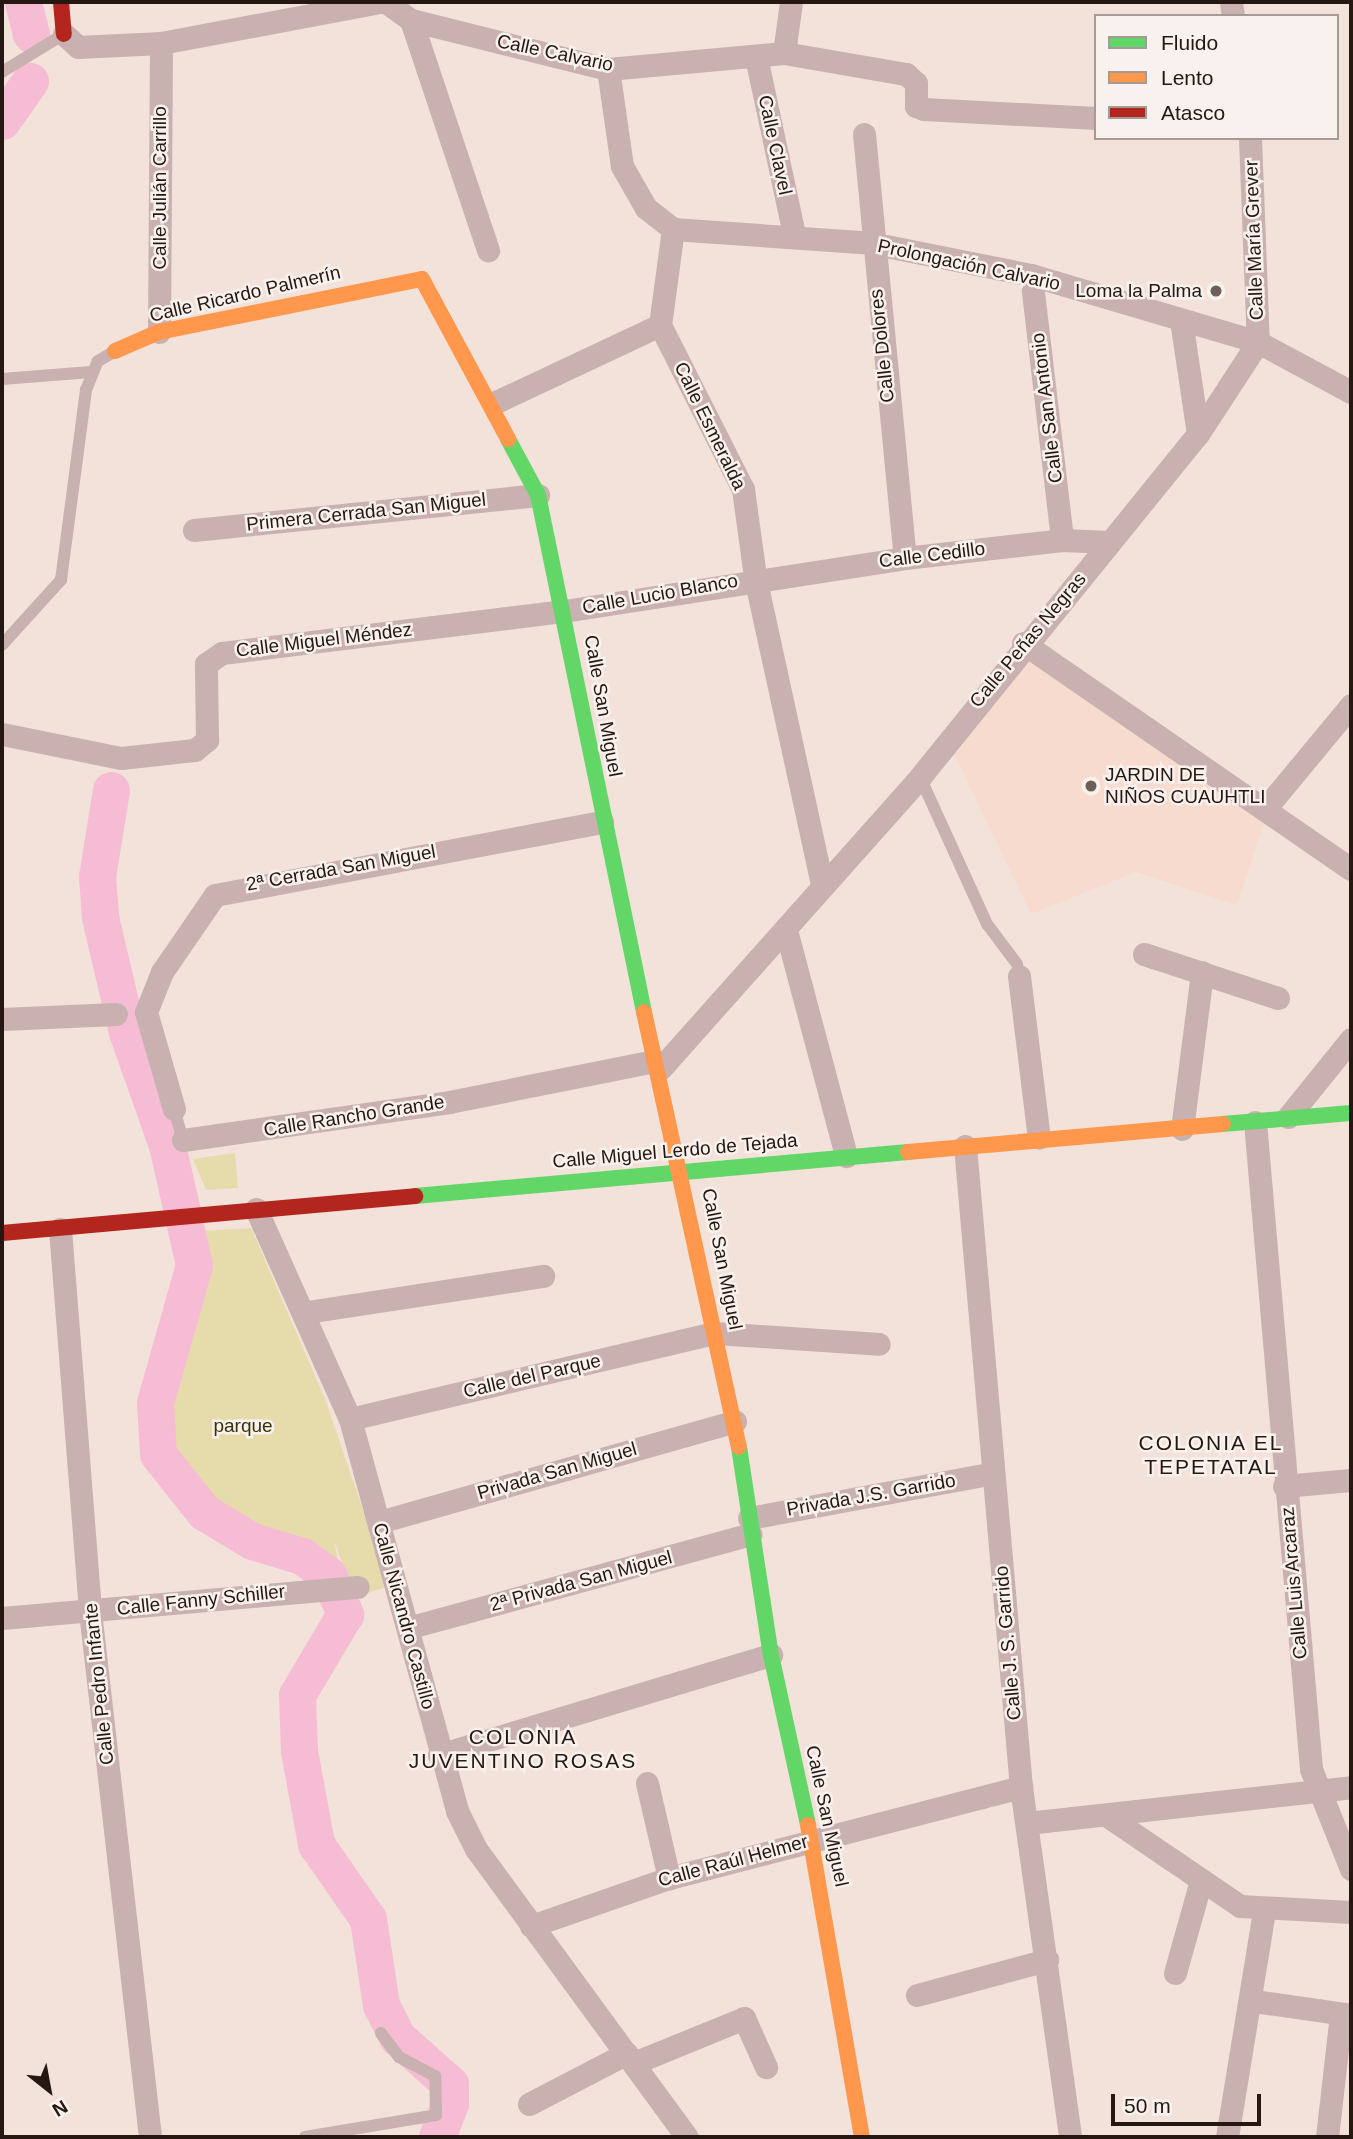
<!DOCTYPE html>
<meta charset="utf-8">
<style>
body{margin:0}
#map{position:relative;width:1353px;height:2139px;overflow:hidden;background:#f2e2da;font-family:Arial,sans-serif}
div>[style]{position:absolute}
.built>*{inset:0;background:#f6dbce}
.green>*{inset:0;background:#e6dbab}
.river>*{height:37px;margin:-18.5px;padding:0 18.5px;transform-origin:18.5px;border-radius:18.5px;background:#f6bcd3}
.lane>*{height:12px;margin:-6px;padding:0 6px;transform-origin:6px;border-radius:6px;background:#c8b1b0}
.street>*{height:23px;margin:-11.5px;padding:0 11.5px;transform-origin:11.5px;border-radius:11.5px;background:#c8b1b0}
.fast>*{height:16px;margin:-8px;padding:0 8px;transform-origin:8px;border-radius:8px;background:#63d668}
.slow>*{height:16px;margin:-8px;padding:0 8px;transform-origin:8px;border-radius:8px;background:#ff974d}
.jam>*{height:16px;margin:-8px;padding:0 8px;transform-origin:8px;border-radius:8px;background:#b3261e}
.dots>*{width:19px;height:19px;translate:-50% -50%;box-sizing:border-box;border:4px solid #f9f1ee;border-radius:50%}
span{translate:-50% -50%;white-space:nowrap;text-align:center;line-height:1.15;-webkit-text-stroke:5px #f9f1ee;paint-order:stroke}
.street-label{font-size:19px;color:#251812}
.poi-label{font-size:19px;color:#251812}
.right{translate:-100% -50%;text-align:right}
.left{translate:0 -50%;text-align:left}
.park-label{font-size:19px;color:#373306}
.neighbourhood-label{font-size:21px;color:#251812;letter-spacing:2px}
.frame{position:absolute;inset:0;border:4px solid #251812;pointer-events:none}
.legend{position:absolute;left:1094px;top:14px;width:245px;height:126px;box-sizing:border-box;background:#f9f1ee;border:2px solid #a49a96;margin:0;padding:9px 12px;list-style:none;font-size:21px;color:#251812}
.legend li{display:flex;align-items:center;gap:14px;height:35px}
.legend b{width:35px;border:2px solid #a49a96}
.north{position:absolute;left:14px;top:2055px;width:70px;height:70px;-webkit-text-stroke:5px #f9f1ee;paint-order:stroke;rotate:149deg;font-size:19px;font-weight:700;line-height:28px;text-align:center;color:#251812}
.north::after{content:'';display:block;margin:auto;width:24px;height:32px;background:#251812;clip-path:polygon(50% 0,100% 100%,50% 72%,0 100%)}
.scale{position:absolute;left:1111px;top:2094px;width:150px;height:32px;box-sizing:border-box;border:4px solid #251812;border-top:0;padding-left:9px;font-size:21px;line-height:24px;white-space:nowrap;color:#251812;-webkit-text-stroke:5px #f9f1ee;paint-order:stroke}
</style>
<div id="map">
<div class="built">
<div style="clip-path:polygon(1031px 658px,1264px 822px,1237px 905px,1136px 872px,1031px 914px,952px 749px)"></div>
</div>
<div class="green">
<div style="clip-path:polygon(235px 1153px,238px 1188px,206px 1190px,193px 1159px)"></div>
<div style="clip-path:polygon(251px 1228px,325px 1399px,389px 1586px,355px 1597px,334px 1541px,340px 1572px,328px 1575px,302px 1556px,252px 1541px,204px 1512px,158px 1454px,155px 1403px,194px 1265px,187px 1232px)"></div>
</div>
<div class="river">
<div style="left:23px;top:2px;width:33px;rotate:76deg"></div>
<div style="left:2px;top:121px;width:49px;rotate:-55deg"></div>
<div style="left:111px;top:790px;width:87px;rotate:99.2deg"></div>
<div style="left:97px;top:876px;width:41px;rotate:85.8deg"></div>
<div style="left:100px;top:917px;width:118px;rotate:76.8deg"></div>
<div style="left:127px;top:1032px;width:120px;rotate:70.5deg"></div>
<div style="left:167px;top:1145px;width:123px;rotate:77.3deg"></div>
<div style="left:194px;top:1265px;width:143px;rotate:105.8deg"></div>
<div style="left:155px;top:1403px;width:51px;rotate:86.6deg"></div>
<div style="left:158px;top:1454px;width:74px;rotate:51.6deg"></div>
<div style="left:204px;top:1512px;width:56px;rotate:31.1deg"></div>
<div style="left:252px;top:1541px;width:52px;rotate:16.7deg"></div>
<div style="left:302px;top:1556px;width:32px;rotate:36deg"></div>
<div style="left:328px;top:1575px;width:43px;rotate:66.4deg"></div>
<div style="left:345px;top:1614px;width:94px;rotate:120.7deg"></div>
<div style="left:297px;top:1695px;width:56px;rotate:88deg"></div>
<div style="left:299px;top:1751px;width:95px;rotate:79.6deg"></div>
<div style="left:316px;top:1844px;width:91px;rotate:55.3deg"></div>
<div style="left:368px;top:1919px;width:87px;rotate:81.4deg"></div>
<div style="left:381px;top:2005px;width:36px;rotate:63deg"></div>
<div style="left:397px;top:2037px;width:71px;rotate:41.6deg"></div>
<div style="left:450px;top:2084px;width:19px;rotate:90deg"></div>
<div style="left:450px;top:2103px;width:36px;rotate:111deg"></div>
</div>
<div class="lane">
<div style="left:2px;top:72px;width:73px;rotate:-31.5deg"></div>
<div style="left:2px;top:379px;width:89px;rotate:-4.5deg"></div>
<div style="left:2px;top:645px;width:88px;rotate:-47.8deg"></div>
<div style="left:61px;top:580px;width:192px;rotate:-82.5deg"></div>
<div style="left:86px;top:390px;width:31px;rotate:-68deg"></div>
<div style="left:98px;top:361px;width:20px;rotate:-30deg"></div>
<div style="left:920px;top:777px;width:162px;rotate:65.5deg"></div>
<div style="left:987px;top:924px;width:50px;rotate:53.1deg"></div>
<div style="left:174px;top:1109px;width:32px;rotate:74deg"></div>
<div style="left:305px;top:2137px;width:133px;rotate:-9.5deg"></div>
<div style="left:436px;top:2115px;width:39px;rotate:-91deg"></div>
<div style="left:435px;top:2076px;width:41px;rotate:-152.2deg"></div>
<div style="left:399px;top:2057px;width:30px;rotate:-127deg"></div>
</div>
<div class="street">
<div style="left:386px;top:2px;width:31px;rotate:36deg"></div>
<div style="left:411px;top:20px;width:203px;rotate:14deg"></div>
<div style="left:608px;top:69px;width:177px;rotate:-5.2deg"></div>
<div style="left:784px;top:53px;width:51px;rotate:-82.2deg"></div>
<div style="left:1231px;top:2px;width:14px;rotate:82deg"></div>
<div style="left:411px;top:20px;width:243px;rotate:71.5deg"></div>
<div style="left:64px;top:34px;width:19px;rotate:43deg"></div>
<div style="left:78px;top:47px;width:83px;rotate:-2.8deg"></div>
<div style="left:161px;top:43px;width:224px;rotate:-10.6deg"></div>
<div style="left:784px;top:53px;width:124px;rotate:9.8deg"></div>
<div style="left:906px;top:74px;width:13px;rotate:42deg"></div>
<div style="left:916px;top:83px;width:23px;rotate:90deg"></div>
<div style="left:916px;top:106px;width:9px;rotate:21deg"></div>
<div style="left:924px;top:109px;width:172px;rotate:3deg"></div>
<div style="left:756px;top:57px;width:181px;rotate:77.9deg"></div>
<div style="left:608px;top:69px;width:98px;rotate:81.8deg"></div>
<div style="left:622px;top:166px;width:48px;rotate:60.3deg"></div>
<div style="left:646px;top:208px;width:34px;rotate:38deg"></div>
<div style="left:673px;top:229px;width:97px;rotate:97.7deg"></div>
<div style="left:660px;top:325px;width:184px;rotate:63.2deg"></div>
<div style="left:743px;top:489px;width:89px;rotate:82.2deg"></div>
<div style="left:755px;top:577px;width:315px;rotate:77.7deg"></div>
<div style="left:864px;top:134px;width:426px;rotate:84.5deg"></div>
<div style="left:1250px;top:138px;width:204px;rotate:87.8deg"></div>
<div style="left:673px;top:229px;width:198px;rotate:4deg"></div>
<div style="left:871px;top:243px;width:163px;rotate:11.3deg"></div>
<div style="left:1031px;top:275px;width:237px;rotate:16.4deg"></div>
<div style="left:1258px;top:342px;width:106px;rotate:28.3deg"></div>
<div style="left:1031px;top:275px;width:267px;rotate:83.3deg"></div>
<div style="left:1181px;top:320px;width:115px;rotate:81.5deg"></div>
<div style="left:159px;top:332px;width:289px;rotate:-89.6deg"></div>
<div style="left:494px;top:403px;width:183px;rotate:-25.2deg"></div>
<div style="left:194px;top:530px;width:346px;rotate:-5.8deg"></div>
<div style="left:1023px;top:643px;width:398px;rotate:34.6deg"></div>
<div style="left:2px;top:734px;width:121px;rotate:11.4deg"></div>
<div style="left:121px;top:758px;width:74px;rotate:-6.2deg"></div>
<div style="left:195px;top:750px;width:16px;rotate:-40deg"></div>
<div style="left:207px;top:740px;width:76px;rotate:-90.8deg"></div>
<div style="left:206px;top:664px;width:19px;rotate:-35deg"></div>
<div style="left:222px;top:653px;width:345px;rotate:-7deg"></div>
<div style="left:564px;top:611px;width:345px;rotate:-8.8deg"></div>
<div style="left:905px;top:558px;width:158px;rotate:-6.5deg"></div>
<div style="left:1062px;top:540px;width:48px;rotate:2.4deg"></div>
<div style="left:1265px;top:809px;width:135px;rotate:-50.4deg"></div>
<div style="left:786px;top:930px;width:234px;rotate:75.1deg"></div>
<div style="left:1144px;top:954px;width:141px;rotate:18.2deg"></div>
<div style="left:1019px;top:976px;width:163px;rotate:83deg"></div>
<div style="left:2px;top:1019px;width:114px;rotate:-2.5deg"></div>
<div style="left:661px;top:1068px;width:390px;rotate:-48.3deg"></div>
<div style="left:920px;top:777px;width:442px;rotate:-51deg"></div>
<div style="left:1198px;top:434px;width:110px;rotate:-56.9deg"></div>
<div style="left:174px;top:1109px;width:101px;rotate:-106.1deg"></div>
<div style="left:146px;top:1012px;width:43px;rotate:-68.2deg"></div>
<div style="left:162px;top:972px;width:93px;rotate:-55.5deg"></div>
<div style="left:215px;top:895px;width:394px;rotate:-10.7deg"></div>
<div style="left:1288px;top:1117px;width:100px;rotate:-51.1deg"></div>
<div style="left:1255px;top:1122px;width:649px;rotate:85.05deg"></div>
<div style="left:1311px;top:1769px;width:108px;rotate:68.2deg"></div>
<div style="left:1182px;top:1129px;width:158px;rotate:-82.7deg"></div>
<div style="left:183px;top:1140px;width:269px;rotate:-8.1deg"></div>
<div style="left:449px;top:1102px;width:210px;rotate:-11.3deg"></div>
<div style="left:965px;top:1146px;width:643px;rotate:85.01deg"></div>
<div style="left:1021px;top:1787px;width:353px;rotate:82deg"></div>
<div style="left:256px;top:1209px;width:230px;rotate:65.9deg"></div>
<div style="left:350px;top:1419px;width:406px;rotate:74.7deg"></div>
<div style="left:457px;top:1811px;width:42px;rotate:63.4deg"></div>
<div style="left:476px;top:1849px;width:357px;rotate:53.8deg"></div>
<div style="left:60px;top:1229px;width:383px;rotate:85.5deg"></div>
<div style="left:90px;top:1611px;width:529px;rotate:83.49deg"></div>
<div style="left:307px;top:1312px;width:239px;rotate:-8.7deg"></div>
<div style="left:350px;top:1419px;width:375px;rotate:-13.3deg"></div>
<div style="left:715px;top:1333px;width:164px;rotate:3.8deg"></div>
<div style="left:1284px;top:1486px;width:67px;rotate:-5.1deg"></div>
<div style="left:749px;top:1518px;width:248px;rotate:-10.4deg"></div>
<div style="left:379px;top:1522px;width:370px;rotate:-15.8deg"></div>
<div style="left:2px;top:1618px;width:357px;rotate:-5deg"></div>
<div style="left:411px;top:1627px;width:352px;rotate:-15.3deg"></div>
<div style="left:439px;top:1755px;width:347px;rotate:-16.8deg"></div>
<div style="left:647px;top:1783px;width:98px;rotate:77deg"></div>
<div style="left:1106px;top:1815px;width:162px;rotate:34.2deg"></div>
<div style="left:1240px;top:1906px;width:111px;rotate:3.1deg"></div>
<div style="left:1027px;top:1823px;width:326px;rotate:-6.3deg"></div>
<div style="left:531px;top:1926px;width:146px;rotate:-19.2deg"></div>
<div style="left:669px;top:1878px;width:364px;rotate:-14.5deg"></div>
<div style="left:1175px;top:1973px;width:92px;rotate:-74.3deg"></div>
<div style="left:917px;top:1995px;width:135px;rotate:-15.1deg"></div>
<div style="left:1254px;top:2001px;width:98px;rotate:8.2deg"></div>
<div style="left:634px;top:2063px;width:119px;rotate:-22.2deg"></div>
<div style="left:744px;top:2018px;width:54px;rotate:65.8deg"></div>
<div style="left:529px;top:2104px;width:110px;rotate:-27.5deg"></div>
<div style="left:1227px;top:2137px;width:229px;rotate:-80.7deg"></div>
<div style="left:1327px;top:2137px;width:123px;rotate:-83.5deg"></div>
</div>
<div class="fast">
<div style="left:508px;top:439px;width:64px;rotate:61.8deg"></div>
<div style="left:538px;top:495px;width:528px;rotate:78.41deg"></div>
<div style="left:1223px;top:1124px;width:128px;rotate:-4.9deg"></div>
<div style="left:415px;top:1196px;width:495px;rotate:-5.1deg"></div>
<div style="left:739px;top:1447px;width:210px;rotate:81.3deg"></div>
<div style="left:771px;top:1655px;width:174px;rotate:77.7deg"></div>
</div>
<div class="slow">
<div style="left:115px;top:351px;width:48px;rotate:-23.4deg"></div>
<div style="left:159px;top:332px;width:268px;rotate:-11.4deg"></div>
<div style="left:422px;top:279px;width:182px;rotate:61.7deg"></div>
<div style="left:644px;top:1012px;width:445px;rotate:77.7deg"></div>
<div style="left:908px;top:1152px;width:316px;rotate:-5.1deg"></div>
<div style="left:808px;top:1825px;width:317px;rotate:80.2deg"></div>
</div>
<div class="jam">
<div style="left:61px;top:2px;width:32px;rotate:85deg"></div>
<div style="left:2px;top:1233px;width:415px;rotate:-5.1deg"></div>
</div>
<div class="dots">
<div style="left:1216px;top:291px;background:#6d5f58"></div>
<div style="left:1091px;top:786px;background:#6d5f58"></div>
</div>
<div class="street-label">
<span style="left:555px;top:53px;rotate:12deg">Calle Calvario</span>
<span style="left:775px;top:145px;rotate:78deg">Calle Clavel</span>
<span style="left:160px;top:188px;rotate:-90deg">Calle Julián Carrillo</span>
<span style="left:1254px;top:240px;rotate:-92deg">Calle María Grever</span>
<span style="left:969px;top:265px;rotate:12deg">Prolongación Calvario</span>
<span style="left:245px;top:294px;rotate:-13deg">Calle Ricardo Palmerín</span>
<span style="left:882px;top:346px;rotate:-96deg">Calle Dolores</span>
<span style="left:1047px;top:408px;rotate:-97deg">Calle San Antonio</span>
<span style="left:710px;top:426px;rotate:64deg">Calle Esmeralda</span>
<span style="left:366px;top:512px;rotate:-6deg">Primera Cerrada San Miguel</span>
<span style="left:932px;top:555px;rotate:-7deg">Calle Cedillo</span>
<span style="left:660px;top:594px;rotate:-10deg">Calle Lucio Blanco</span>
<span style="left:324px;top:640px;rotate:-7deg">Calle Miguel Méndez</span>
<span style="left:1028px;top:640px;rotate:-50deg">Calle Peñas Negras</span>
<span style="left:603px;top:706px;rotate:80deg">Calle San Miguel</span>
<span style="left:341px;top:868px;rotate:-10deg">2ª Cerrada San Miguel</span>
<span style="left:354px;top:1116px;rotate:-9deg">Calle Rancho Grande</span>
<span style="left:675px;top:1151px;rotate:-5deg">Calle Miguel Lerdo de Tejada</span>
<span style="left:722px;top:1259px;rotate:79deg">Calle San Miguel</span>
<span style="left:532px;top:1376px;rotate:-13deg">Calle del Parque</span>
<span style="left:557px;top:1471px;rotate:-16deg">Privada San Miguel</span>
<span style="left:871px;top:1495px;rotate:-10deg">Privada J.S. Garrido</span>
<span style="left:581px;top:1581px;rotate:-15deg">2ª Privada San Miguel</span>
<span style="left:1294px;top:1583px;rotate:-95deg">Calle Luis Arcaraz</span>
<span style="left:201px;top:1600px;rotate:-6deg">Calle Fanny Schiller</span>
<span style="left:404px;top:1616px;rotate:75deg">Calle Nicandro Castillo</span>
<span style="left:1008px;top:1643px;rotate:-95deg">Calle J. S. Garrido</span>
<span style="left:99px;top:1684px;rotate:-96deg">Calle Pedro Infante</span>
<span style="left:827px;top:1816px;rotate:78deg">Calle San Miguel</span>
<span style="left:733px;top:1861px;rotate:-15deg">Calle Raúl Helmer</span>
</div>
<div class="poi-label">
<span class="right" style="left:1202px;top:291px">Loma la Palma</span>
<span class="left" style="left:1105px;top:786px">JARDIN DE<br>NIÑOS CUAUHTLI</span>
</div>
<div class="park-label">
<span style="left:243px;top:1426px">parque</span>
</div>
<div class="neighbourhood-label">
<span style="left:1211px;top:1455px">COLONIA EL<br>TEPETATAL</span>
<span style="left:523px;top:1749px">COLONIA<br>JUVENTINO ROSAS</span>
</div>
<div class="frame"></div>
<ul class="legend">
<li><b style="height:9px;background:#63d668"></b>Fluido</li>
<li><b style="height:9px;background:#ff974d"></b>Lento</li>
<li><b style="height:9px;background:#b3261e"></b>Atasco</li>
</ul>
<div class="north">N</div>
<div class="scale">50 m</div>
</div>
